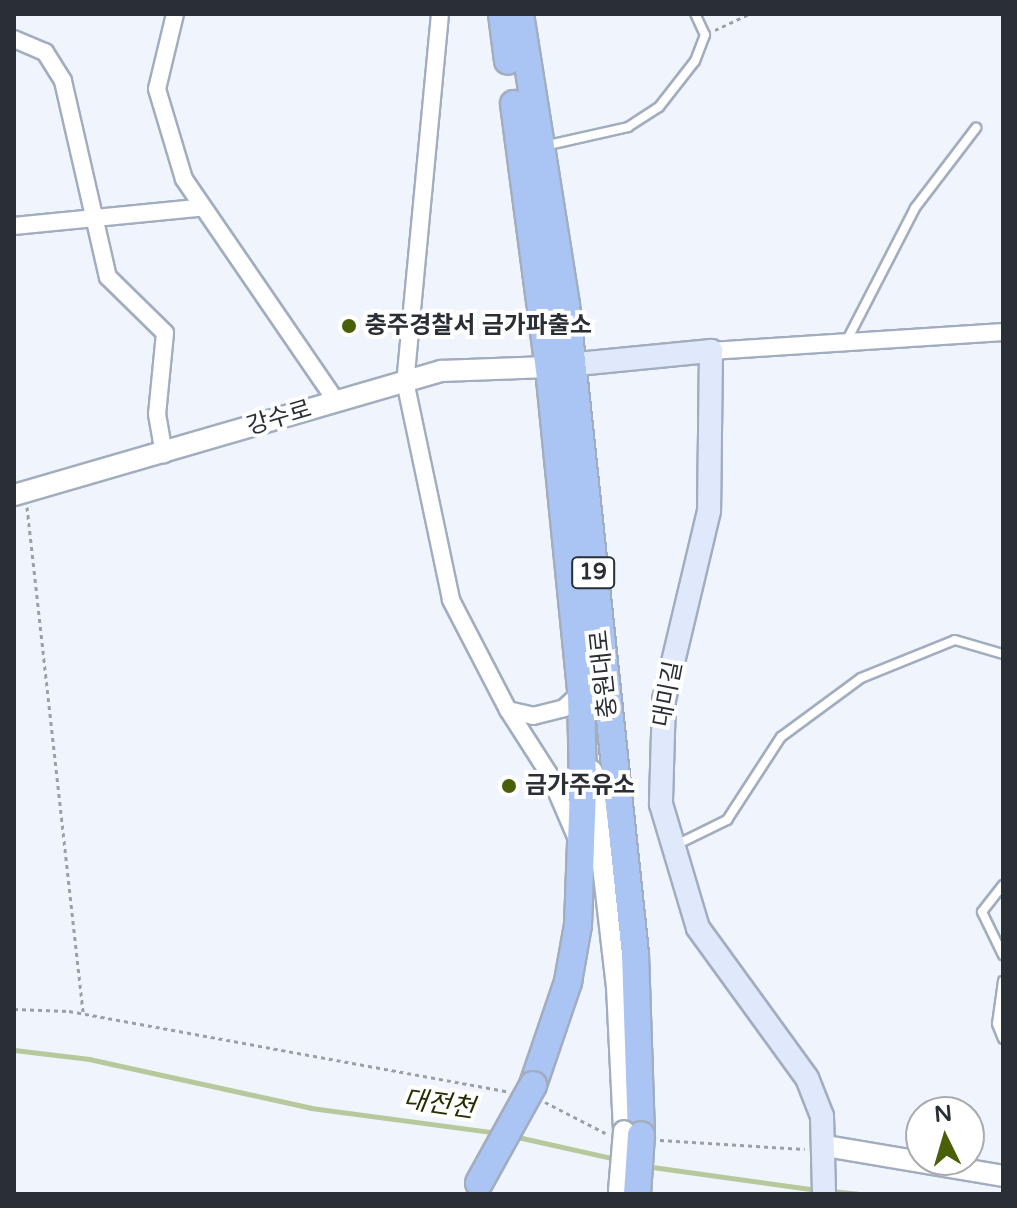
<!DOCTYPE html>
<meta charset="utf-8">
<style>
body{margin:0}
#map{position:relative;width:1017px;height:1208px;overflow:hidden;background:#f0f5fd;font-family:"Varela Round","Noto Sans KR",sans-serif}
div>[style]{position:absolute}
.stream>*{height:5px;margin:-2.5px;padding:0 2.5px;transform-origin:2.5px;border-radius:2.5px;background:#b8c89d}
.path>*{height:3px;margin-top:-1.5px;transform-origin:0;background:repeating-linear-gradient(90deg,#9ba0a7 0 4px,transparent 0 8px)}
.roads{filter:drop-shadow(2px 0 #a2adbf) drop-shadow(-2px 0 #a2adbf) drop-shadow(0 2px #a2adbf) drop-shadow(0 -2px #a2adbf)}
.service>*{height:8px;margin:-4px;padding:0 4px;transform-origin:4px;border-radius:4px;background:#fff}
.minor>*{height:16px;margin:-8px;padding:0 8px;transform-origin:8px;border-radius:8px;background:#fff}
.tertiary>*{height:20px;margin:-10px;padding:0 10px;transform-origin:10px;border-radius:10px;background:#fff}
.secondary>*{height:22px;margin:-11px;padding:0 11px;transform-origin:11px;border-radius:11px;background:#dfe9fb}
.trunk>*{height:26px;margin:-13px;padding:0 13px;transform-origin:13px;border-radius:13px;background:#aac4f4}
.bridges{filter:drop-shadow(2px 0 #a2adbf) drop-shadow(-2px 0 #a2adbf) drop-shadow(0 2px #a2adbf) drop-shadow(0 -2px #a2adbf)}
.tertiary-bridge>*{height:20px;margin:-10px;padding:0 10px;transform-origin:10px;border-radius:10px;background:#fff}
.trunk-bridge>*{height:26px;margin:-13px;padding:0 13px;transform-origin:13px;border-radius:13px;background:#aac4f4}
.dots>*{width:22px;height:22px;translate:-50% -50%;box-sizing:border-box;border:4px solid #fff;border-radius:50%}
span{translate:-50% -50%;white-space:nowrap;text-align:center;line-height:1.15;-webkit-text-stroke:8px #fff;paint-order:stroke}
.shield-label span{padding:2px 6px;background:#fff;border:2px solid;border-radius:6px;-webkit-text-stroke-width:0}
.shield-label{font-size:22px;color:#2a2e35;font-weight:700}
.poi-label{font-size:24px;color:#2a2e35;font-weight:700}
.left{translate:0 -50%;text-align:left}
.street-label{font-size:24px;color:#2a2e35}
.water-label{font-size:26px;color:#222f00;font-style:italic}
.frame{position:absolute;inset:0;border:16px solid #2a2e35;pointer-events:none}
.north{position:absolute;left:905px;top:1096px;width:80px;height:80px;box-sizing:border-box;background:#fff;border:2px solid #aaabae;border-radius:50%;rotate:355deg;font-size:22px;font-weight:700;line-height:32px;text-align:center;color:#2a2e35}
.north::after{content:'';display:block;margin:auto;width:28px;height:36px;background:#495f08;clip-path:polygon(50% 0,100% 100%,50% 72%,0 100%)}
</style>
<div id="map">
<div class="stream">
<div style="left:14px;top:1050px;width:76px;rotate:6.8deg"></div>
<div style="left:89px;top:1059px;width:227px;rotate:12.4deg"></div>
<div style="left:311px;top:1108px;width:190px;rotate:7.6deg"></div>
<div style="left:513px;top:1136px;width:106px;rotate:12.6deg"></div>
<div style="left:645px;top:1166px;width:174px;rotate:7.9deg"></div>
<div style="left:831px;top:1191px;width:27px;rotate:6deg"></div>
</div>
<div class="path">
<div style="left:715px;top:30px;width:38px;rotate:-25deg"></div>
<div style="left:27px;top:507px;width:508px;rotate:83.67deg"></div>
<div style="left:14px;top:1009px;width:55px;rotate:2.1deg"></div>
<div style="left:69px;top:1011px;width:445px;rotate:10.4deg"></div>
<div style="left:545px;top:1102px;width:68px;rotate:27.3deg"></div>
<div style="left:660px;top:1140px;width:145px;rotate:3.6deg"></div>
</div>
<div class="roads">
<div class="service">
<div style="left:544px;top:146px;width:86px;rotate:-12.7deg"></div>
<div style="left:628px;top:127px;width:37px;rotate:-33deg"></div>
<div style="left:659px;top:107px;width:58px;rotate:-52deg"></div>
<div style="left:695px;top:61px;width:28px;rotate:-69deg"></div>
<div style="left:705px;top:35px;width:23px;rotate:-115deg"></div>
<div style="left:848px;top:338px;width:146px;rotate:-62.7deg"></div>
<div style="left:915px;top:208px;width:101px;rotate:-52.7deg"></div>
<div style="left:676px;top:845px;width:57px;rotate:-26.1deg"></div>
<div style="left:727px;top:820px;width:99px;rotate:-57deg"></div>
<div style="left:781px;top:737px;width:99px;rotate:-36.4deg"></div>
<div style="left:861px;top:678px;width:101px;rotate:-22deg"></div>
<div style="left:955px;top:640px;width:50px;rotate:16.3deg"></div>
<div style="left:1003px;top:885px;width:34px;rotate:128deg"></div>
<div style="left:982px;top:912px;width:48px;rotate:64deg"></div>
<div style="left:1003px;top:981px;width:43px;rotate:97.9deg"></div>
<div style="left:997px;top:1024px;width:16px;rotate:68deg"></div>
</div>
<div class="minor">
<div style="left:175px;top:14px;width:77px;rotate:103.5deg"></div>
<div style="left:157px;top:89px;width:94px;rotate:73.3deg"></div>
<div style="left:184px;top:179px;width:269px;rotate:55.6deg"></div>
<div style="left:440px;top:14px;width:369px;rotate:95.4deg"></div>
<div style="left:405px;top:381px;width:224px;rotate:78.1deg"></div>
<div style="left:451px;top:600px;width:124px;rotate:62.6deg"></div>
<div style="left:14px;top:39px;width:34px;rotate:23deg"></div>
<div style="left:45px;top:52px;width:34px;rotate:58deg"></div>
<div style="left:63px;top:81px;width:201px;rotate:77.1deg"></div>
<div style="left:108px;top:277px;width:80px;rotate:44.5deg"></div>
<div style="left:165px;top:333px;width:81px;rotate:95.6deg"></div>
<div style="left:157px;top:414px;width:41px;rotate:80.1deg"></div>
<div style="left:14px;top:226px;width:186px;rotate:-5.6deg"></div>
<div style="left:711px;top:351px;width:293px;rotate:-3.7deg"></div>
<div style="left:577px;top:839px;width:71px;rotate:-113.3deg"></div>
<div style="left:549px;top:774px;width:76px;rotate:-122.6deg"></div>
<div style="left:508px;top:710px;width:26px;rotate:13deg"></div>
<div style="left:533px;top:716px;width:32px;rotate:-14deg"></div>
<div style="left:564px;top:708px;width:23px;rotate:-43deg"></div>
</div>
<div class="tertiary">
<div style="left:14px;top:495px;width:445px;rotate:-16.2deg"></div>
<div style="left:441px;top:371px;width:107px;rotate:-2.1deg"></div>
<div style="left:592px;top:771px;width:217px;rotate:83.4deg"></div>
<div style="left:617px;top:987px;width:144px;rotate:87.2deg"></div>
<div style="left:826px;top:1146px;width:180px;rotate:9.6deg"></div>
</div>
<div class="secondary">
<div style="left:557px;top:366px;width:155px;rotate:-5.6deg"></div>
<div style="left:711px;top:351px;width:160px;rotate:90.7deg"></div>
<div style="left:709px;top:511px;width:194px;rotate:103.4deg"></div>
<div style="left:664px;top:700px;width:104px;rotate:91.7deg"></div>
<div style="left:661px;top:804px;width:129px;rotate:73.4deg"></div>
<div style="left:698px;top:928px;width:185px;rotate:54deg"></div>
<div style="left:807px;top:1078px;width:41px;rotate:68.5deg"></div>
<div style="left:822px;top:1116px;width:78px;rotate:88.5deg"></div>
</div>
<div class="trunk">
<div style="left:502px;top:14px;width:47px;rotate:82.7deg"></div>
<div style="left:520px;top:14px;width:295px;rotate:81deg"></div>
<div style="left:566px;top:305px;width:653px;rotate:83.93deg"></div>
<div style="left:635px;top:954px;width:181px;rotate:88.1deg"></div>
<div style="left:514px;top:104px;width:277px;rotate:82.5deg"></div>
<div style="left:550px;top:379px;width:315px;rotate:84.3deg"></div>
<div style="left:581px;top:692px;width:97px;rotate:88.8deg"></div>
<div style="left:583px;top:789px;width:136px;rotate:92.1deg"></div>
<div style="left:578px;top:925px;width:58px;rotate:100deg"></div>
<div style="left:568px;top:982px;width:109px;rotate:108.8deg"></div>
</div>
</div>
<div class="bridges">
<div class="tertiary-bridge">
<div style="left:619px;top:1191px;width:60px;rotate:-85.2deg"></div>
</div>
<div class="trunk-bridge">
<div style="left:479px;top:1183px;width:112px;rotate:-61.1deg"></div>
<div style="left:637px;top:1194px;width:59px;rotate:-86.1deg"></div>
</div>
</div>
<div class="dots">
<div style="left:349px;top:326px;background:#495f08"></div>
<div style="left:509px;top:786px;background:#495f08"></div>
</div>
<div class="shield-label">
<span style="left:593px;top:573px">19</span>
</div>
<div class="poi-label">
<span class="left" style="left:365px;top:326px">충주경찰서 금가파출소</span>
<span class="left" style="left:525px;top:786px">금가주유소</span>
</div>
<div class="street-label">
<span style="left:279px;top:418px;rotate:-17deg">강수로</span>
<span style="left:604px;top:674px;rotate:-96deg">충원대로</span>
<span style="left:668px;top:694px;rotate:-79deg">대미길</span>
</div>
<div class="water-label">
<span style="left:439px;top:1104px;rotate:8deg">대전천</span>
</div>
<div class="frame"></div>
<div class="north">N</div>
</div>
